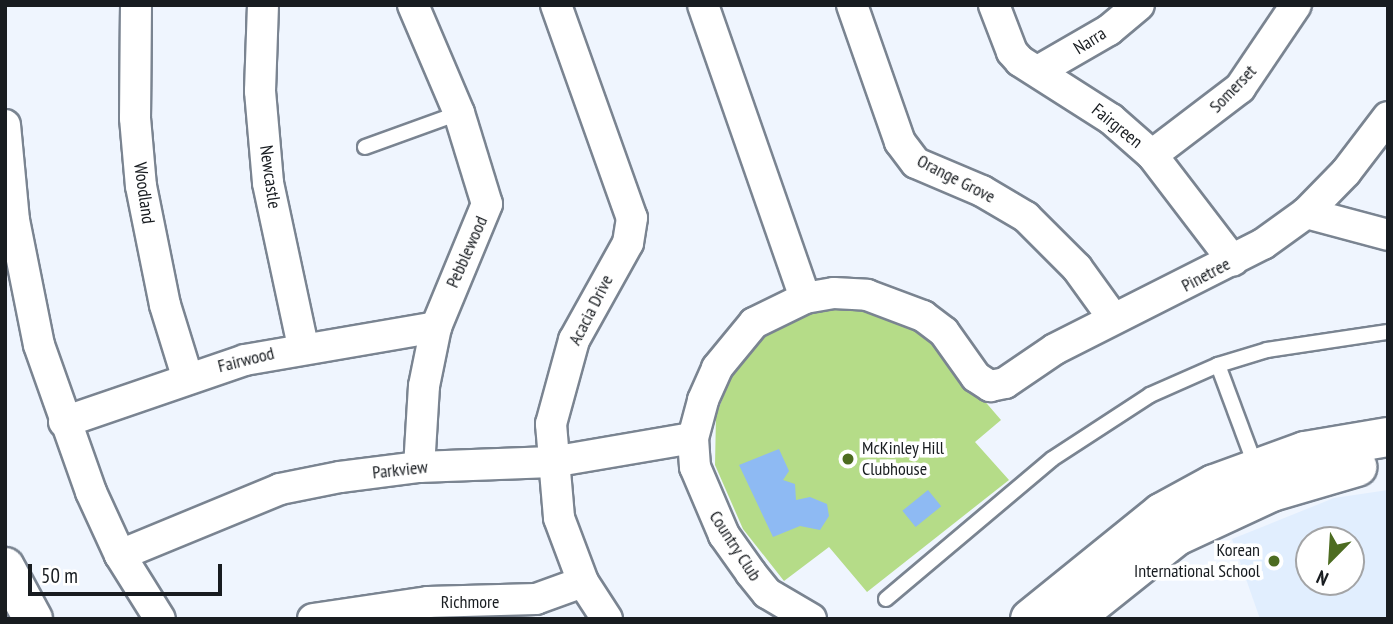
<!DOCTYPE html>
<style>
body{margin:0}
#map{position:relative;width:1393px;height:624px;overflow:hidden;background:#eff5fe;font-family:"PT Sans Narrow",sans-serif}
div>[style]{position:absolute}
.built>*{inset:0;background:#e1eefe}
.green>*{inset:0;background:#b5dc88}
.water>*{inset:0;background:#8ebaf3;transform-origin:0 0}
.roads{filter:drop-shadow(2px 0 #7a8491) drop-shadow(-2px 0 #7a8491) drop-shadow(0 2px #7a8491) drop-shadow(0 -2px #7a8491)}
.lane>*{height:14px;margin:-7px;padding:0 7px;transform-origin:7px;border-radius:7px;background:#fff}
.street>*{height:30px;margin:-15px;padding:0 15px;transform-origin:15px;border-radius:15px;background:#fff}
.secondary>*{height:38px;margin:-19px;padding:0 19px;transform-origin:19px;border-radius:19px;background:#fff}
.primary>*{height:38px;margin:-19px;padding:0 19px;transform-origin:19px;border-radius:19px;background:#fff}
.dots>*{width:19px;height:19px;translate:-50% -50%;box-sizing:border-box;border:4px solid #fff;border-radius:50%}
span{translate:-50% -50%;white-space:nowrap;text-align:center;line-height:1.15;-webkit-text-stroke:7px #fff;paint-order:stroke}
.street-label{font-size:18px;color:#181c20}
.poi-label{font-size:18px;color:#181c20}
.left{translate:0 -50%;text-align:left}
.right{translate:-100% -50%;text-align:right}
.frame{position:absolute;inset:0;border:7px solid #181c20;pointer-events:none}
.north{position:absolute;left:1295px;top:526px;width:70px;height:70px;box-sizing:border-box;background:#fff;border:2px solid #a3a4a6;border-radius:50%;rotate:204deg;font-size:19px;font-weight:700;line-height:28px;text-align:center;color:#181c20}
.north::after{content:'';display:block;margin:auto;width:24px;height:32px;background:#4d6c21;clip-path:polygon(50% 0,100% 100%,50% 72%,0 100%)}
.scale{position:absolute;left:28px;top:564px;width:194px;height:32px;box-sizing:border-box;border:4px solid #181c20;border-top:0;padding-left:9px;font-size:21px;line-height:24px;white-space:nowrap;color:#181c20;-webkit-text-stroke:5px #fff;paint-order:stroke}
</style>
<div id="map">
<div class="built">
<div style="clip-path:polygon(evenodd,1388px 490px,1388px 619px,1260px 619px,1232px 539px,1334px 498px,1388px 490px,1309px 540px,1351px 540px,1351px 582px,1309px 582px,1309px 540px)"></div>
</div>
<div class="green">
<div style="clip-path:polygon(845px 308px,872px 311px,916px 327px,932px 340px,1001px 420px,975px 442px,1009px 480px,867px 592px,829px 547px,784px 581px,743px 529px,715px 465px,716px 415px,738px 360px,771px 327px,797px 316px)"></div>
</div>
<div class="water">
<div style="clip-path:polygon(779px 449px,789px 471px,783px 480px,795px 484px,796px 500px,810px 497px,827px 504px,829px 516px,820px 530px,800px 526px,773px 537px,739px 465px)"></div>
<div style="left:928px;top:490px;width:21px;height:33px;rotate:51deg"></div>
</div>
<div class="roads">
<div class="lane">
<div style="left:365px;top:147px;width:100px;rotate:-19.9deg"></div>
<div style="left:1218px;top:365px;width:109px;rotate:69.6deg"></div>
<div style="left:886px;top:599px;width:217px;rotate:-40.1deg"></div>
<div style="left:1052px;top:459px;width:117px;rotate:-33.1deg"></div>
<div style="left:1150px;top:395px;width:74px;rotate:-23.8deg"></div>
<div style="left:1218px;top:365px;width:51px;rotate:-17deg"></div>
<div style="left:1267px;top:350px;width:122px;rotate:-8.5deg"></div>
</div>
<div class="street">
<div style="left:136px;top:5px;width:113px;rotate:90.5deg"></div>
<div style="left:135px;top:118px;width:68px;rotate:85deg"></div>
<div style="left:141px;top:186px;width:121px;rotate:78.6deg"></div>
<div style="left:165px;top:305px;width:74px;rotate:72.8deg"></div>
<div style="left:263px;top:5px;width:86px;rotate:92deg"></div>
<div style="left:260px;top:91px;width:92px;rotate:85deg"></div>
<div style="left:268px;top:183px;width:167px;rotate:77.9deg"></div>
<div style="left:413px;top:5px;width:117px;rotate:66.9deg"></div>
<div style="left:459px;top:113px;width:95px;rotate:72.9deg"></div>
<div style="left:487px;top:204px;width:133px;rotate:112.5deg"></div>
<div style="left:436px;top:327px;width:60px;rotate:101.5deg"></div>
<div style="left:424px;top:386px;width:81px;rotate:93.5deg"></div>
<div style="left:556px;top:5px;width:226px;rotate:70.4deg"></div>
<div style="left:632px;top:218px;width:25px;rotate:99deg"></div>
<div style="left:628px;top:243px;width:111px;rotate:119.1deg"></div>
<div style="left:574px;top:340px;width:87px;rotate:105.3deg"></div>
<div style="left:551px;top:424px;width:94px;rotate:85.1deg"></div>
<div style="left:559px;top:518px;width:68px;rotate:69.4deg"></div>
<div style="left:583px;top:582px;width:44px;rotate:57deg"></div>
<div style="left:703px;top:5px;width:310px;rotate:70.8deg"></div>
<div style="left:852px;top:5px;width:145px;rotate:70.7deg"></div>
<div style="left:900px;top:142px;width:26px;rotate:53deg"></div>
<div style="left:916px;top:163px;width:72px;rotate:23deg"></div>
<div style="left:982px;top:191px;width:51px;rotate:30.6deg"></div>
<div style="left:1026px;top:217px;width:72px;rotate:45deg"></div>
<div style="left:1077px;top:268px;width:62px;rotate:54.2deg"></div>
<div style="left:994px;top:5px;width:50px;rotate:69deg"></div>
<div style="left:1012px;top:52px;width:12px;rotate:48deg"></div>
<div style="left:1020px;top:61px;width:108px;rotate:32.5deg"></div>
<div style="left:1111px;top:119px;width:55px;rotate:41.3deg"></div>
<div style="left:1152px;top:155px;width:133px;rotate:52.6deg"></div>
<div style="left:1038px;top:71px;width:82px;rotate:-30deg"></div>
<div style="left:1109px;top:30px;width:39px;rotate:-40deg"></div>
<div style="left:5px;top:125px;width:95px;rotate:84.6deg"></div>
<div style="left:14px;top:220px;width:127px;rotate:78.7deg"></div>
<div style="left:39px;top:345px;width:156px;rotate:70.5deg"></div>
<div style="left:91px;top:492px;width:69px;rotate:65.3deg"></div>
<div style="left:120px;top:555px;width:75px;rotate:58deg"></div>
<div style="left:1152px;top:155px;width:111px;rotate:-37.3deg"></div>
<div style="left:1240px;top:88px;width:100px;rotate:-56deg"></div>
<div style="left:1306px;top:213px;width:85px;rotate:15deg"></div>
<div style="left:64px;top:422px;width:191px;rotate:-18.9deg"></div>
<div style="left:245px;top:360px;width:194px;rotate:-9.8deg"></div>
<div style="left:120px;top:555px;width:173px;rotate:-22.4deg"></div>
<div style="left:280px;top:489px;width:61px;rotate:-11.3deg"></div>
<div style="left:340px;top:477px;width:80px;rotate:-7.2deg"></div>
<div style="left:419px;top:467px;width:133px;rotate:-2.2deg"></div>
<div style="left:552px;top:462px;width:143px;rotate:-9.7deg"></div>
<div style="left:313px;top:619px;width:116px;rotate:-8.4deg"></div>
<div style="left:428px;top:602px;width:108px;rotate:-1.6deg"></div>
<div style="left:536px;top:599px;width:50px;rotate:-19.9deg"></div>
<div style="left:811px;top:619px;width:51px;rotate:-149.4deg"></div>
<div style="left:767px;top:593px;width:26px;rotate:-129deg"></div>
<div style="left:751px;top:573px;width:47px;rotate:-125.4deg"></div>
<div style="left:724px;top:535px;width:74px;rotate:-113.1deg"></div>
<div style="left:695px;top:467px;width:29px;rotate:-94deg"></div>
<div style="left:693px;top:438px;width:39px;rotate:-75deg"></div>
<div style="left:703px;top:400px;width:35px;rotate:-66deg"></div>
<div style="left:717px;top:368px;width:58px;rotate:-50.6deg"></div>
<div style="left:754px;top:323px;width:57px;rotate:-26.1deg"></div>
<div style="left:805px;top:298px;width:29px;rotate:-10deg"></div>
<div style="left:834px;top:293px;width:33px;rotate:3deg"></div>
<div style="left:867px;top:295px;width:60px;rotate:20.6deg"></div>
<div style="left:923px;top:316px;width:26px;rotate:37deg"></div>
<div style="left:944px;top:332px;width:55px;rotate:54.6deg"></div>
<div style="left:976px;top:377px;width:17px;rotate:33deg"></div>
<div style="left:990px;top:386px;width:15px;rotate:-11deg"></div>
<div style="left:1005px;top:383px;width:60px;rotate:-34.2deg"></div>
<div style="left:1055px;top:349px;width:233px;rotate:-26.8deg"></div>
<div style="left:1263px;top:244px;width:53px;rotate:-35.8deg"></div>
<div style="left:1306px;top:213px;width:57px;rotate:-45.7deg"></div>
<div style="left:1346px;top:172px;width:69px;rotate:-52.6deg"></div>
</div>
<div class="secondary">
<div style="left:1030px;top:619px;width:169px;rotate:-39deg"></div>
<div style="left:1161px;top:513px;width:60px;rotate:-28.7deg"></div>
<div style="left:1214px;top:484px;width:97px;rotate:-19.9deg"></div>
<div style="left:1305px;top:451px;width:84px;rotate:-9.6deg"></div>
<div style="left:1073px;top:619px;width:133px;rotate:-38.6deg"></div>
<div style="left:1177px;top:536px;width:105px;rotate:-24.9deg"></div>
<div style="left:1272px;top:492px;width:89px;rotate:-16.4deg"></div>
</div>
<div class="primary">
<div style="left:5px;top:567px;width:59px;rotate:61.7deg"></div>
</div>
</div>
<div class="dots">
<div style="left:848px;top:459px;background:#4d6c21"></div>
<div style="left:1274px;top:561px;background:#4d6c21"></div>
</div>
<div class="street-label">
<span style="left:1090px;top:41px;rotate:-32deg">Narra</span>
<span style="left:1233px;top:89px;rotate:-46deg">Somerset</span>
<span style="left:1117px;top:126px;rotate:39deg">Fairgreen</span>
<span style="left:270px;top:177px;rotate:82deg">Newcastle</span>
<span style="left:956px;top:179px;rotate:27deg">Orange Grove</span>
<span style="left:144px;top:193px;rotate:82deg">Woodland</span>
<span style="left:467px;top:252px;rotate:-66deg">Pebblewood</span>
<span style="left:1206px;top:275px;rotate:-28deg">Pinetree</span>
<span style="left:591px;top:310px;rotate:-63deg">Acacia Drive</span>
<span style="left:246px;top:360px;rotate:-14deg">Fairwood</span>
<span style="left:400px;top:470px;rotate:-6deg">Parkview</span>
<span style="left:735px;top:546px;rotate:57deg">Country Club</span>
<span style="left:470px;top:602px">Richmore</span>
</div>
<div class="poi-label">
<span class="left" style="left:862px;top:459px">McKinley Hill<br>Clubhouse</span>
<span class="right" style="left:1260px;top:561px">Korean<br>International School</span>
</div>
<div class="frame"></div>
<div class="north">N</div>
<div class="scale">50 m</div>
</div>
